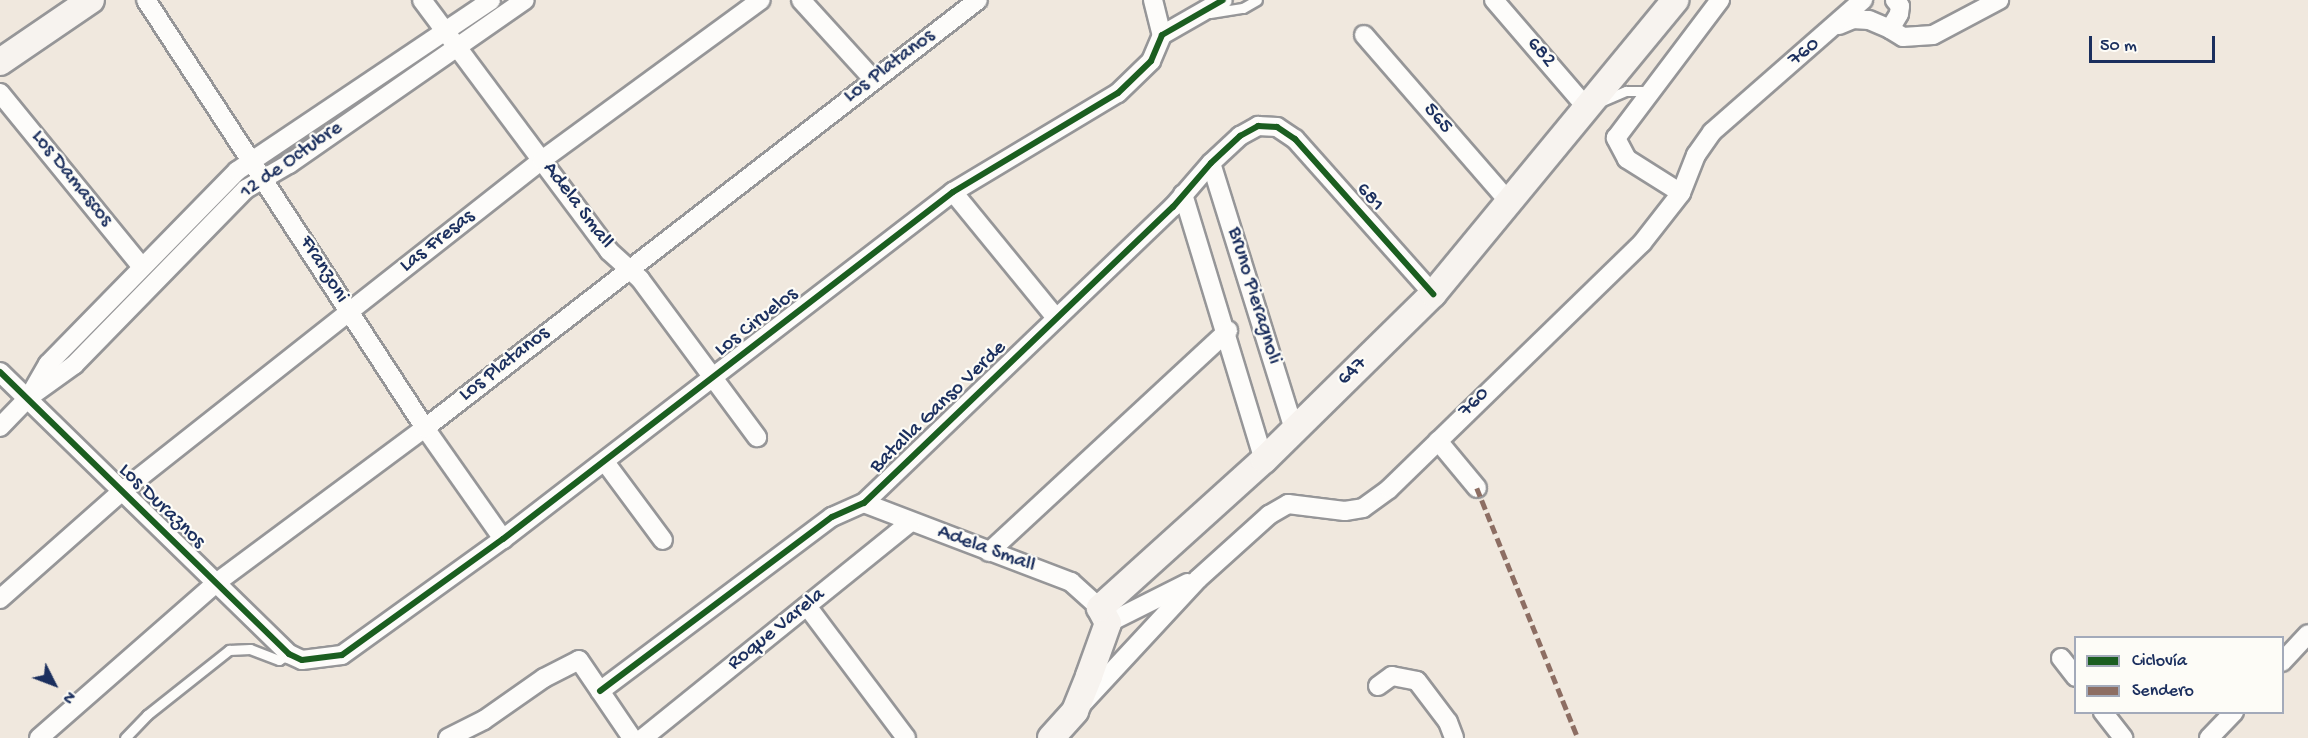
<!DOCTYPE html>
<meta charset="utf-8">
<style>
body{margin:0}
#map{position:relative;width:2308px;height:738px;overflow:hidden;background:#f0e8de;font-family:"Gochi Hand",sans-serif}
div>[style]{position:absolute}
.roads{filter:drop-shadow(2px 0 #969698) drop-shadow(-2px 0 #969698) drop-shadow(0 2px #969698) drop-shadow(0 -2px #969698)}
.lane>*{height:9px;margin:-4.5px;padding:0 4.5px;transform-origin:4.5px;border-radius:4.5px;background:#fdfcfa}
.street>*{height:18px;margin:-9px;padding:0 9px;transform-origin:9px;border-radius:9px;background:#fdfcfa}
.secondary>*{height:26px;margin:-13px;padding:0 13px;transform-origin:13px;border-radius:13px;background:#f7f3ef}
.quiet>*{height:4.5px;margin-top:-2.25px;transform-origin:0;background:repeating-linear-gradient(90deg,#8d6e63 0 9px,transparent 0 13.5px)}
.cycleway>*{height:6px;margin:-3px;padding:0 3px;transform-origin:3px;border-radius:3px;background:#1b5e20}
span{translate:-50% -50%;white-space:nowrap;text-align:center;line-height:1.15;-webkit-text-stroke:4.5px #fdfcf7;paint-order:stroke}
.street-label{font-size:21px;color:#1b2f5e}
.legend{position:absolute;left:2074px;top:636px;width:210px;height:78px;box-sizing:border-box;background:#fdfcf7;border:2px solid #a3aaba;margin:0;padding:8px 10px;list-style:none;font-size:18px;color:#1b2f5e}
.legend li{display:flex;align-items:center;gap:12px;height:30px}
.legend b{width:30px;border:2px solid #a3aaba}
.north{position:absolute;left:24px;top:654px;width:60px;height:60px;-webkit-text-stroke:4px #fdfcf7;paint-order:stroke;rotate:132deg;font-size:16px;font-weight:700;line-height:24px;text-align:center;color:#1b2f5e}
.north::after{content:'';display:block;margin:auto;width:21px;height:27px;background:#1b2f5e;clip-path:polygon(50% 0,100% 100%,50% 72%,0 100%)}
.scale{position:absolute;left:2089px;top:36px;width:126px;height:27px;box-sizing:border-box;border:3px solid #1b2f5e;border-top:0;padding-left:8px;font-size:18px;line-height:21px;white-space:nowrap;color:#1b2f5e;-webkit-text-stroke:4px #fdfcf7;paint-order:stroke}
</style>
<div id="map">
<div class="roads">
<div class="lane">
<div style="left:1210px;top:13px;width:33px;rotate:-9deg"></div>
<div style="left:1243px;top:8px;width:16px;rotate:-30deg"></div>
<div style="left:1602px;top:101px;width:26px;rotate:-23deg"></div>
<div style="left:1626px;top:91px;width:21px"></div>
<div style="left:125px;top:738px;width:32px;rotate:-46deg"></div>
<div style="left:147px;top:715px;width:105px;rotate:-38.4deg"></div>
<div style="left:229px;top:650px;width:21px;rotate:-3deg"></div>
<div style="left:250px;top:649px;width:31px;rotate:21deg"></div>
<div style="left:279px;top:660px;width:12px;rotate:-31deg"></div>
</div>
<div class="street">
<div style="left:146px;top:0;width:511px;rotate:56.9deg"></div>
<div style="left:425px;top:428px;width:136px;rotate:54.9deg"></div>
<div style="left:422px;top:0;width:313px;rotate:53.3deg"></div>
<div style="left:609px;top:251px;width:42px;rotate:42.1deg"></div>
<div style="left:640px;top:279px;width:197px;rotate:53.5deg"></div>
<div style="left:801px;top:0;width:107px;rotate:47.7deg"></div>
<div style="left:1153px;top:0;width:36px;rotate:76deg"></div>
<div style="left:1494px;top:0;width:141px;rotate:49.3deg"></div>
<div style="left:1839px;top:25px;width:15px;rotate:-23deg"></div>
<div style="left:1853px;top:19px;width:16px;rotate:4deg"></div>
<div style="left:1869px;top:20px;width:23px;rotate:23deg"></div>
<div style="left:1890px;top:29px;width:17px;rotate:-59deg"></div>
<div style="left:1899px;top:14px;width:8px;rotate:-83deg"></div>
<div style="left:1900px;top:6px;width:8px;rotate:-130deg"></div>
<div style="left:1890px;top:29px;width:15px;rotate:32deg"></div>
<div style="left:1903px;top:37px;width:30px;rotate:-4deg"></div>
<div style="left:1933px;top:35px;width:75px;rotate:-27.9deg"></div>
<div style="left:1364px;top:35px;width:221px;rotate:49deg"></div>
<div style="left:0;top:93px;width:223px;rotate:50.8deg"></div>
<div style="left:1211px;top:163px;width:279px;rotate:72.7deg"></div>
<div style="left:953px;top:192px;width:163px;rotate:50.7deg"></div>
<div style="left:1681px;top:193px;width:64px;rotate:-147.8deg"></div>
<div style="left:1627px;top:159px;width:24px;rotate:-118deg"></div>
<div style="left:1616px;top:138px;width:173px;rotate:-53deg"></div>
<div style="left:1183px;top:194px;width:278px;rotate:73.1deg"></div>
<div style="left:0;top:372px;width:404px;rotate:44.3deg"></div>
<div style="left:289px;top:654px;width:14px;rotate:25deg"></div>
<div style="left:302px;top:660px;width:40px;rotate:-7.1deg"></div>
<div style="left:342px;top:655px;width:198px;rotate:-35.8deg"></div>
<div style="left:503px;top:539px;width:568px;rotate:-37.64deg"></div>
<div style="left:953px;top:192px;width:192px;rotate:-31deg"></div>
<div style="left:1118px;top:93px;width:46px;rotate:-44.1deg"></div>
<div style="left:1151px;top:61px;width:28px;rotate:-67deg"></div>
<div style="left:1162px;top:35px;width:70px;rotate:-29.8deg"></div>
<div style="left:33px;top:390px;width:30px;rotate:-60deg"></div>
<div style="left:48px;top:364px;width:270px;rotate:-45.6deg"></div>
<div style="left:237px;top:171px;width:306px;rotate:-33.9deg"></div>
<div style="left:0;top:427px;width:40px;rotate:-46deg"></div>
<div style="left:28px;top:398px;width:57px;rotate:-35.7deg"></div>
<div style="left:74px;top:365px;width:246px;rotate:-45.7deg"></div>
<div style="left:246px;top:189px;width:50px;rotate:-30.2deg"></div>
<div style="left:289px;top:164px;width:287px;rotate:-34.8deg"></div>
<div style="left:1438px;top:441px;width:61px;rotate:50.3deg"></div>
<div style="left:605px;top:462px;width:97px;rotate:53.4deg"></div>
<div style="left:864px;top:503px;width:222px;rotate:20.9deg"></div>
<div style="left:1071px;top:582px;width:39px;rotate:42deg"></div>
<div style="left:989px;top:552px;width:326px;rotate:-42.8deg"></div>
<div style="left:0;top:599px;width:162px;rotate:-41.5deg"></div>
<div style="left:121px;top:492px;width:292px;rotate:-38.3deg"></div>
<div style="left:350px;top:311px;width:244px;rotate:-38.2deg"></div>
<div style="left:542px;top:160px;width:271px;rotate:-36.2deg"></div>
<div style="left:807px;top:606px;width:165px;rotate:53.1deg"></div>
<div style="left:1108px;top:623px;width:89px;rotate:-26.6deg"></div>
<div style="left:2061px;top:658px;width:24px;rotate:52deg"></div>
<div style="left:2282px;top:662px;width:38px;rotate:-47deg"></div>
<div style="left:1378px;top:686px;width:17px;rotate:-36deg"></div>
<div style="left:1392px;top:676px;width:25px;rotate:11deg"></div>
<div style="left:1417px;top:681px;width:51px;rotate:52.9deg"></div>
<div style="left:1448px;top:722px;width:17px;rotate:69deg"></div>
<div style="left:600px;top:691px;width:290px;rotate:-36.9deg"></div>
<div style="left:832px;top:517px;width:35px;rotate:-24deg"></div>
<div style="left:864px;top:503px;width:428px;rotate:-43.8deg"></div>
<div style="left:1173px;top:207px;width:58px;rotate:-49.2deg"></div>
<div style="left:1211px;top:163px;width:40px;rotate:-43deg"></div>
<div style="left:1240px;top:136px;width:21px;rotate:-29deg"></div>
<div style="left:1258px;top:126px;width:19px;rotate:3deg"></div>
<div style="left:1277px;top:127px;width:22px;rotate:34deg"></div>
<div style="left:1295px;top:139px;width:208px;rotate:48.3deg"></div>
<div style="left:1082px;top:704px;width:171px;rotate:-47.1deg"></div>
<div style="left:1198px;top:579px;width:96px;rotate:-42deg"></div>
<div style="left:1269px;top:515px;width:22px;rotate:-30deg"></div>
<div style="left:1288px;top:504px;width:57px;rotate:7deg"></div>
<div style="left:1345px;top:511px;width:18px;rotate:-9deg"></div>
<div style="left:1363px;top:508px;width:32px;rotate:-36deg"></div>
<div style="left:1389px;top:489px;width:353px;rotate:-44.2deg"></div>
<div style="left:1642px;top:243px;width:63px;rotate:-52deg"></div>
<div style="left:1681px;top:193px;width:41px;rotate:-68.5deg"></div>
<div style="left:1696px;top:155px;width:28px;rotate:-55deg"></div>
<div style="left:1712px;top:132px;width:201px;rotate:-41.2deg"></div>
<div style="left:2103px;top:712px;width:33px;rotate:52deg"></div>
<div style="left:39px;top:738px;width:235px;rotate:-41.2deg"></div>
<div style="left:216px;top:583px;width:260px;rotate:-36.6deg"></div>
<div style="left:425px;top:428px;width:699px;rotate:-37.74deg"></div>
<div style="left:448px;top:738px;width:40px;rotate:-26.6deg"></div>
<div style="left:484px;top:720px;width:73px;rotate:-35deg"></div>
<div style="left:544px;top:678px;width:39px;rotate:-27deg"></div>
<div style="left:579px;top:660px;width:94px;rotate:55.8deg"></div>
<div style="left:643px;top:738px;width:344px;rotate:-38.9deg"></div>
<div style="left:2209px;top:738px;width:36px;rotate:-46deg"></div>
</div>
<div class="secondary">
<div style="left:0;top:62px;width:110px;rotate:-34.3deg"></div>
<div style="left:1051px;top:738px;width:36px;rotate:-48deg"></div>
<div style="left:1075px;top:711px;width:38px;rotate:-68deg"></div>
<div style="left:1089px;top:676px;width:56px;rotate:-70.3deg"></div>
<div style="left:1108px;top:623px;width:17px;rotate:-118deg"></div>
<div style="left:1100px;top:608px;width:221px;rotate:-42.1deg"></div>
<div style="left:1264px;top:460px;width:237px;rotate:-44.5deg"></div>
<div style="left:1433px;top:294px;width:381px;rotate:-50.5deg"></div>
</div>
</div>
<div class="quiet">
<div style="left:1477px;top:488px;width:270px;rotate:68deg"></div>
</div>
<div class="cycleway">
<div style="left:0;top:372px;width:404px;rotate:44.3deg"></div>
<div style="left:289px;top:654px;width:14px;rotate:25deg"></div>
<div style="left:302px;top:660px;width:40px;rotate:-7.1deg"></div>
<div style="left:342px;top:655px;width:198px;rotate:-35.8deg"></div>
<div style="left:503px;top:539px;width:568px;rotate:-37.64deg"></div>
<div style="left:953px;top:192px;width:192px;rotate:-31deg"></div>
<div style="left:1118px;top:93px;width:46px;rotate:-44.1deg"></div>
<div style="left:1151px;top:61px;width:28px;rotate:-67deg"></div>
<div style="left:1162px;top:35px;width:70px;rotate:-29.8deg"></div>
<div style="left:600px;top:691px;width:290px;rotate:-36.9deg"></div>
<div style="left:832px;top:517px;width:35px;rotate:-24deg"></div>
<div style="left:864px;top:503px;width:428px;rotate:-43.8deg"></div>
<div style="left:1173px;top:207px;width:58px;rotate:-49.2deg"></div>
<div style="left:1211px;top:163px;width:40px;rotate:-43deg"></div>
<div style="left:1240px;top:136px;width:21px;rotate:-29deg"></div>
<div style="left:1258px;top:126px;width:19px;rotate:3deg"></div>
<div style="left:1277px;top:127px;width:22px;rotate:34deg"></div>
<div style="left:1295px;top:139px;width:208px;rotate:48.3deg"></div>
</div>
<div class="street-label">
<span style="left:1540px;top:53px;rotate:49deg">682</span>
<span style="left:1805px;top:53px;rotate:-39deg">760</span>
<span style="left:890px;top:67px;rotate:-37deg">Los Platanos</span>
<span style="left:1437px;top:119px;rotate:49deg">565</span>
<span style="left:292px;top:161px;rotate:-35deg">12 de Octubre</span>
<span style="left:71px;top:179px;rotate:51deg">Los Damascos</span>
<span style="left:1369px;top:198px;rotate:49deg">681</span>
<span style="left:577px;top:206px;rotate:53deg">Adela Small</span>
<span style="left:438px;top:242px;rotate:-38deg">Las Fresas</span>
<span style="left:323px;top:270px;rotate:58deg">Franzoni</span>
<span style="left:1253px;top:296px;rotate:73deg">Bruno Pieragnoli</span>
<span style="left:757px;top:323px;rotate:-38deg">Los Ciruelos</span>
<span style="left:505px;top:365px;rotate:-38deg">Los Platanos</span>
<span style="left:1353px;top:372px;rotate:-44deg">647</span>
<span style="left:1475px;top:403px;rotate:-45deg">760</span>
<span style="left:939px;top:408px;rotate:-44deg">Batalla Ganso Verde</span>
<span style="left:161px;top:507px;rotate:44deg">Los Duraznos</span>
<span style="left:986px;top:550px;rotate:20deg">Adela Small</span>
<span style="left:777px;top:630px;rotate:-39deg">Roque Varela</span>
</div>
<ul class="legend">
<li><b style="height:8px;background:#1b5e20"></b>Ciclovía</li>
<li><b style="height:8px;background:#8d6e63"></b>Sendero</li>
</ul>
<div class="north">N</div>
<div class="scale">50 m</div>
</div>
